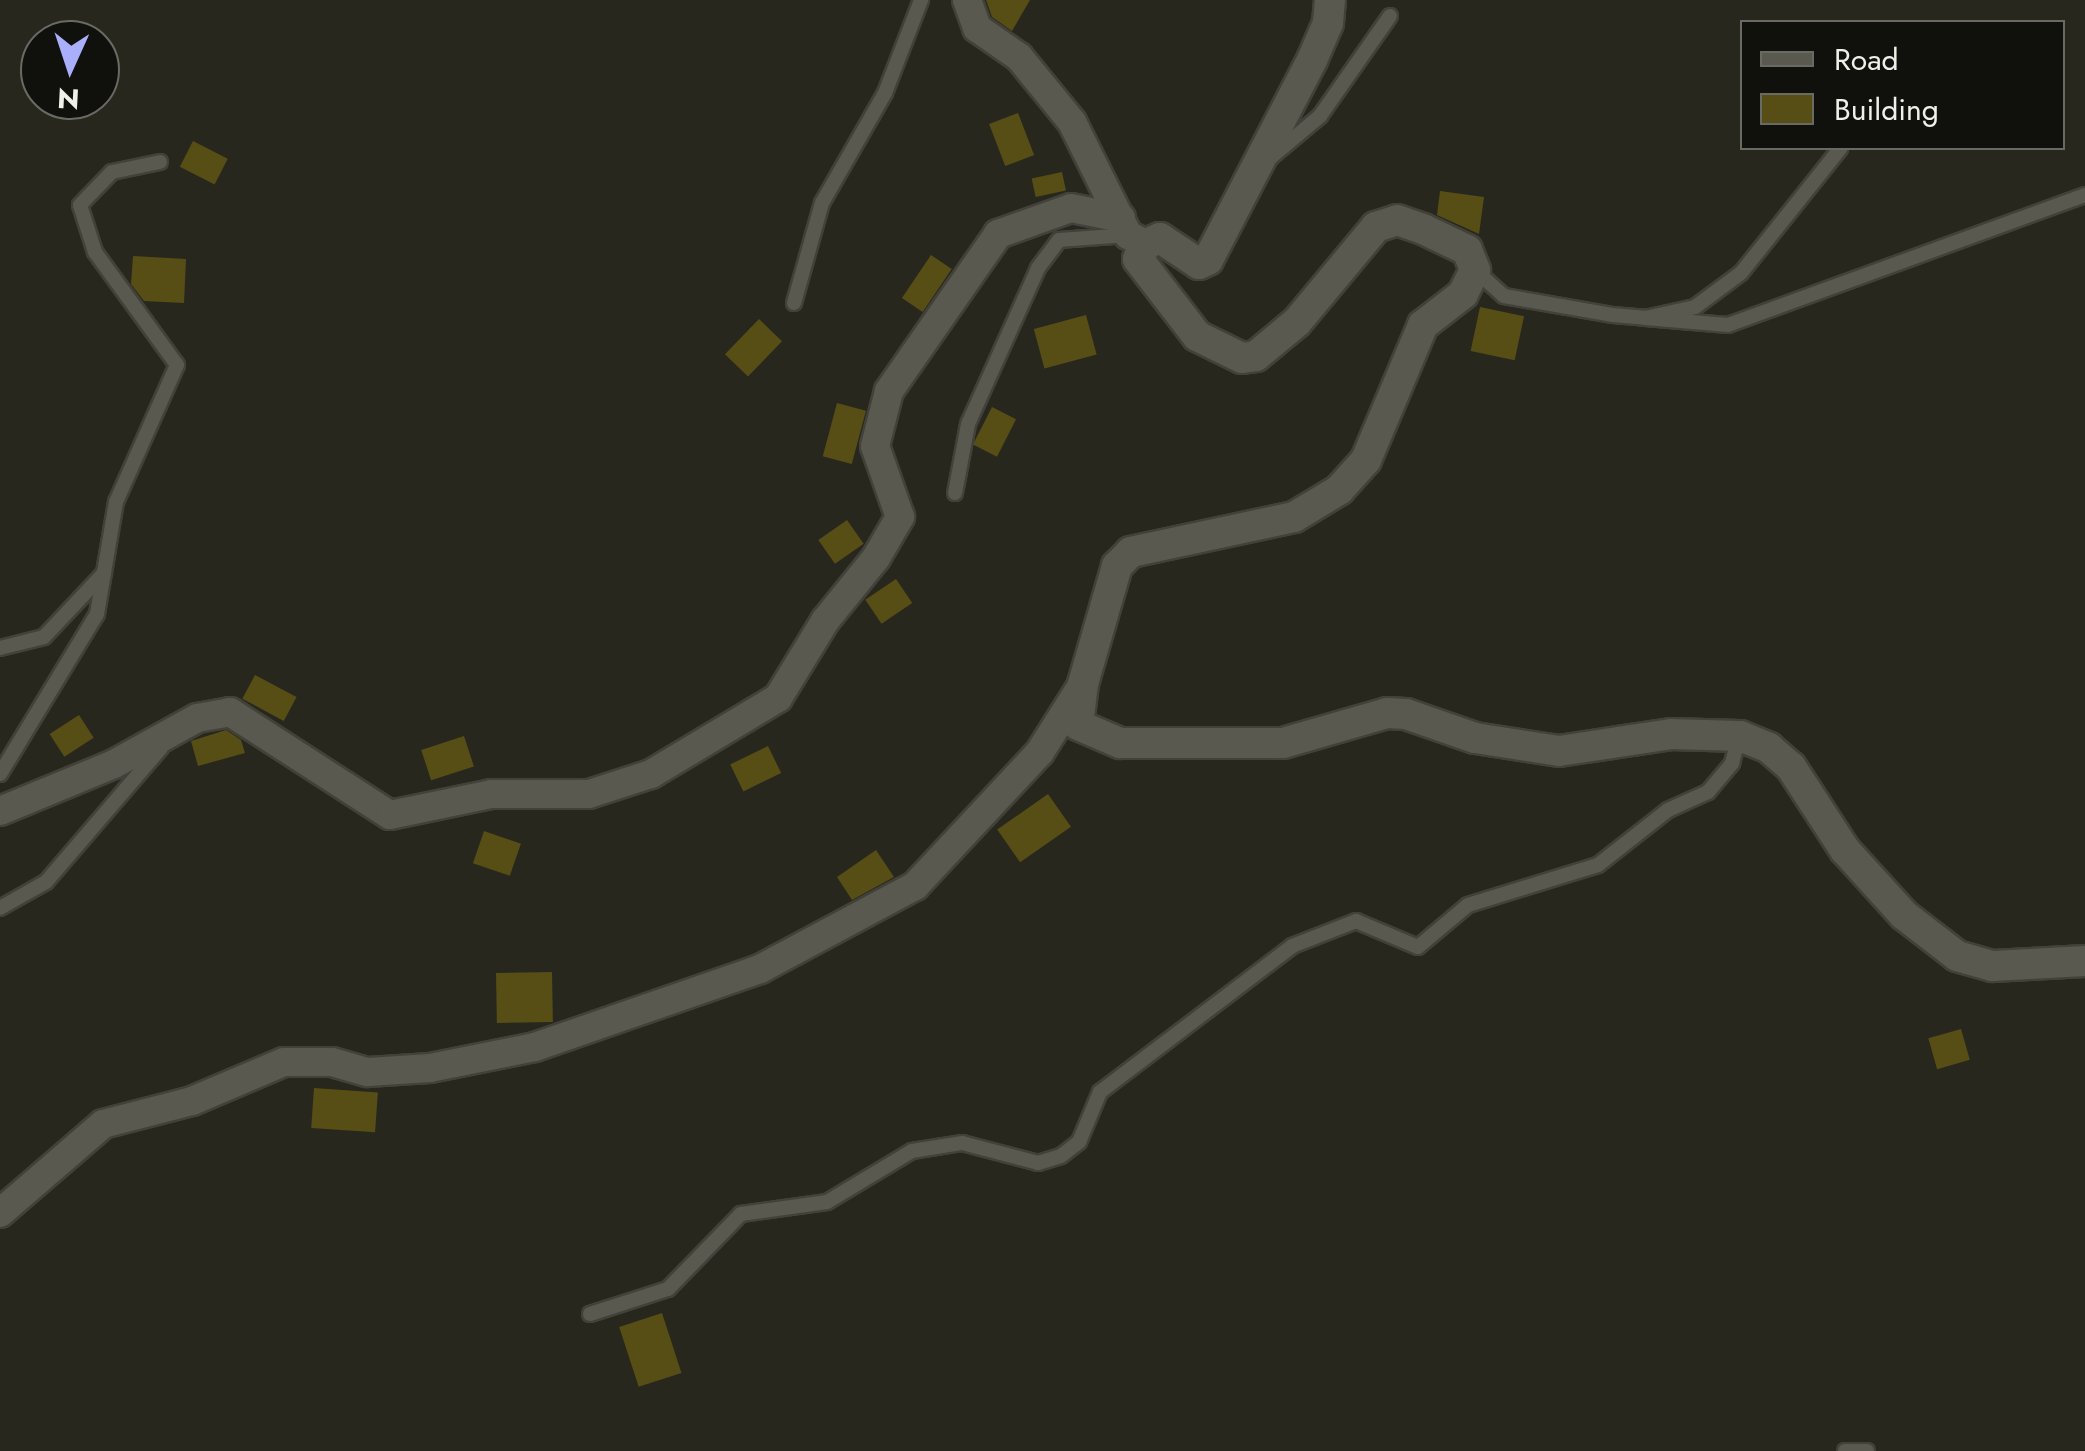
<!DOCTYPE html>
<style>
body{margin:0}
#map{position:relative;width:2085px;height:1451px;overflow:hidden;background:#28271e;font-family:Jost,sans-serif}
div>[style]{position:absolute}
.building>*{inset:0;background:#574e16;transform-origin:0 0}
.roads{filter:drop-shadow(2px 0 #42413a) drop-shadow(-2px 0 #42413a) drop-shadow(0 2px #42413a) drop-shadow(0 -2px #42413a)}
.service>*{height:14px;margin:-7px;padding:0 7px;transform-origin:7px;border-radius:7px;background:#5a594f}
.minor>*{height:28px;margin:-14px;padding:0 14px;transform-origin:14px;border-radius:14px;background:#5a594f}
.tertiary>*{height:30px;margin:-15px;padding:0 15px;transform-origin:15px;border-radius:15px;background:#5a594f}
span{translate:-50% -50%;white-space:nowrap;text-align:center;line-height:1.15;-webkit-text-stroke:8px #10100c;paint-order:stroke}
.legend{position:absolute;left:1740px;top:20px;width:325px;height:130px;box-sizing:border-box;background:#10100c;border:2px solid #6a6a64;margin:0;padding:12px 18px;list-style:none;font-size:30px;color:#f0f0e9}
.legend li{display:flex;align-items:center;gap:20px;height:50px}
.legend b{width:50px;border:2px solid #6a6a64}
.north{position:absolute;left:20px;top:20px;width:100px;height:100px;box-sizing:border-box;background:#10100c;border:2px solid #6a6a64;border-radius:50%;rotate:183deg;font-size:28px;font-weight:700;line-height:40px;text-align:center;color:#f0f0e9}
.north::after{content:'';display:block;margin:auto;width:35px;height:45px;background:#aaaffb;clip-path:polygon(50% 0,100% 100%,50% 72%,0 100%)}
</style>
<div id="map">
<div class="building">
<div style="clip-path:polygon(986px 0,1030px 0,1012px 31px,992px 17px)"></div>
<div style="left:1018px;top:113px;width:45px;height:31px;rotate:69deg"></div>
<div style="left:193px;top:141px;width:39px;height:29px;rotate:27deg"></div>
<div style="left:1062px;top:172px;width:19px;height:31px;rotate:78deg"></div>
<div style="clip-path:polygon(1440px 191px,1484px 197px,1479px 234px,1437px 215px)"></div>
<div style="left:931px;top:255px;width:25px;height:52px;rotate:34deg"></div>
<div style="clip-path:polygon(133px 256px,186px 259px,184px 303px,144px 301px,131px 284px)"></div>
<div style="left:1480px;top:307px;width:45px;height:45px;rotate:12deg"></div>
<div style="left:1086px;top:315px;width:41px;height:54px;rotate:75deg"></div>
<div style="left:759px;top:319px;width:32px;height:49px;rotate:44deg"></div>
<div style="left:837px;top:403px;width:30px;height:55px;rotate:15deg"></div>
<div style="left:992px;top:407px;width:27px;height:42px;rotate:27deg"></div>
<div style="left:847px;top:520px;width:29px;height:35px;rotate:55deg"></div>
<div style="left:896px;top:579px;width:29px;height:37px;rotate:56deg"></div>
<div style="left:255px;top:675px;width:47px;height:27px;rotate:28deg"></div>
<div style="left:79px;top:715px;width:27px;height:35px;rotate:57deg"></div>
<div style="clip-path:polygon(226px 730px,241px 740px,245px 753px,198px 766px,191px 741px)"></div>
<div style="left:464px;top:736px;width:32px;height:45px;rotate:72deg"></div>
<div style="left:768px;top:746px;width:30px;height:42px;rotate:64deg"></div>
<div style="left:1048px;top:794px;width:40px;height:62px;rotate:55deg"></div>
<div style="left:484px;top:831px;width:39px;height:34px;rotate:19deg"></div>
<div style="clip-path:polygon(876px 850px,894px 877px,852px 900px,837px 877px)"></div>
<div style="left:552px;top:972px;width:50px;height:56px;rotate:89deg"></div>
<div style="left:1961px;top:1029px;width:32px;height:34px;rotate:74deg"></div>
<div style="left:314px;top:1088px;width:64px;height:40px;rotate:4deg"></div>
<div style="left:662px;top:1313px;width:63px;height:45px;rotate:72deg"></div>
</div>
<div class="roads">
<div class="service">
<div style="left:1269px;top:159px;width:67px;rotate:-40.1deg"></div>
<div style="left:1320px;top:116px;width:122px;rotate:-55deg"></div>
<div style="left:1475px;top:270px;width:39px;rotate:42deg"></div>
<div style="left:1504px;top:296px;width:111px;rotate:9.9deg"></div>
<div style="left:1613px;top:315px;width:32px;rotate:5deg"></div>
<div style="left:1645px;top:318px;width:51px;rotate:-12.4deg"></div>
<div style="left:1695px;top:307px;width:57px;rotate:-36.5deg"></div>
<div style="left:1741px;top:273px;width:159px;rotate:-51.4deg"></div>
<div style="left:794px;top:303px;width:104px;rotate:-74.4deg"></div>
<div style="left:822px;top:203px;width:127px;rotate:-60.2deg"></div>
<div style="left:885px;top:93px;width:100px;rotate:-68.8deg"></div>
<div style="left:1645px;top:318px;width:83px;rotate:4.8deg"></div>
<div style="left:1728px;top:325px;width:380px;rotate:-20deg"></div>
<div style="left:955px;top:493px;width:70px;rotate:-79.3deg"></div>
<div style="left:968px;top:424px;width:171px;rotate:-65.8deg"></div>
<div style="left:1038px;top:268px;width:35px;rotate:-53deg"></div>
<div style="left:1059px;top:240px;width:69px;rotate:-4.1deg"></div>
<div style="left:0;top:648px;width:45px;rotate:-14deg"></div>
<div style="left:44px;top:637px;width:88px;rotate:-46.8deg"></div>
<div style="left:0;top:774px;width:187px;rotate:-58.8deg"></div>
<div style="left:97px;top:614px;width:114px;rotate:-80.4deg"></div>
<div style="left:116px;top:502px;width:150px;rotate:-66deg"></div>
<div style="left:177px;top:365px;width:140px;rotate:-126deg"></div>
<div style="left:95px;top:252px;width:49px;rotate:-107.7deg"></div>
<div style="left:80px;top:205px;width:46px;rotate:-45.9deg"></div>
<div style="left:112px;top:172px;width:49px;rotate:-11.8deg"></div>
<div style="left:0;top:908px;width:53px;rotate:-29.5deg"></div>
<div style="left:46px;top:882px;width:177px;rotate:-49.4deg"></div>
<div style="left:590px;top:1314px;width:82px;rotate:-17.8deg"></div>
<div style="left:668px;top:1289px;width:105px;rotate:-45.8deg"></div>
<div style="left:741px;top:1214px;width:87px;rotate:-7.9deg"></div>
<div style="left:827px;top:1202px;width:99px;rotate:-31deg"></div>
<div style="left:912px;top:1151px;width:51px;rotate:-9.1deg"></div>
<div style="left:962px;top:1143px;width:79px;rotate:14.7deg"></div>
<div style="left:1038px;top:1163px;width:24px;rotate:-17deg"></div>
<div style="left:1061px;top:1156px;width:23px;rotate:-38deg"></div>
<div style="left:1079px;top:1142px;width:54px;rotate:-67.2deg"></div>
<div style="left:1100px;top:1092px;width:241px;rotate:-37.2deg"></div>
<div style="left:1292px;top:946px;width:69px;rotate:-21.3deg"></div>
<div style="left:1356px;top:921px;width:67px;rotate:22.8deg"></div>
<div style="left:1418px;top:947px;width:65px;rotate:-40deg"></div>
<div style="left:1468px;top:905px;width:136px;rotate:-17.1deg"></div>
<div style="left:1598px;top:865px;width:89px;rotate:-38.2deg"></div>
<div style="left:1668px;top:810px;width:44px;rotate:-24.2deg"></div>
<div style="left:1708px;top:792px;width:38px;rotate:-50deg"></div>
<div style="left:1732px;top:763px;width:27px;rotate:-75deg"></div>
<div style="left:1845px;top:1451px;width:22px"></div>
</div>
<div class="minor">
<div style="left:967px;top:0;width:30px;rotate:70deg"></div>
<div style="left:977px;top:28px;width:51px;rotate:34.6deg"></div>
<div style="left:1019px;top:57px;width:84px;rotate:50.8deg"></div>
<div style="left:1072px;top:122px;width:126px;rotate:63.6deg"></div>
<div style="left:1128px;top:235px;width:20px;rotate:27deg"></div>
<div style="left:0;top:811px;width:123px;rotate:-22.4deg"></div>
<div style="left:114px;top:764px;width:95px;rotate:-29deg"></div>
<div style="left:197px;top:718px;width:34px;rotate:-10deg"></div>
<div style="left:230px;top:712px;width:190px;rotate:32.8deg"></div>
<div style="left:390px;top:815px;width:103px;rotate:-11.7deg"></div>
<div style="left:491px;top:794px;width:98px"></div>
<div style="left:589px;top:794px;width:65px;rotate:-17.9deg"></div>
<div style="left:651px;top:774px;width:148px;rotate:-30.9deg"></div>
<div style="left:778px;top:698px;width:90px;rotate:-58.6deg"></div>
<div style="left:825px;top:621px;width:81px;rotate:-51deg"></div>
<div style="left:876px;top:558px;width:48px;rotate:-59.7deg"></div>
<div style="left:900px;top:517px;width:75px;rotate:-109.4deg"></div>
<div style="left:875px;top:446px;width:57px;rotate:-75.7deg"></div>
<div style="left:889px;top:391px;width:191px;rotate:-55.2deg"></div>
<div style="left:998px;top:234px;width:77px;rotate:-19.6deg"></div>
<div style="left:1071px;top:208px;width:51px;rotate:11.3deg"></div>
<div style="left:0;top:1213px;width:136px;rotate:-40.8deg"></div>
<div style="left:103px;top:1124px;width:92px;rotate:-14.5deg"></div>
<div style="left:192px;top:1101px;width:100px;rotate:-23deg"></div>
<div style="left:284px;top:1062px;width:48px"></div>
<div style="left:332px;top:1062px;width:37px;rotate:16deg"></div>
<div style="left:368px;top:1072px;width:62px;rotate:-3.7deg"></div>
<div style="left:430px;top:1068px;width:107px;rotate:-11.3deg"></div>
<div style="left:535px;top:1047px;width:238px;rotate:-19.1deg"></div>
<div style="left:760px;top:969px;width:176px;rotate:-28.2deg"></div>
<div style="left:915px;top:886px;width:183px;rotate:-47deg"></div>
<div style="left:1040px;top:752px;width:80px;rotate:-57.7deg"></div>
</div>
<div class="tertiary">
<div style="left:1330px;top:0;width:23px;rotate:95deg"></div>
<div style="left:1328px;top:23px;width:40px;rotate:113.4deg"></div>
<div style="left:1312px;top:60px;width:225px;rotate:117.5deg"></div>
<div style="left:1208px;top:260px;width:10px;rotate:156deg"></div>
<div style="left:1199px;top:264px;width:47px;rotate:-146.3deg"></div>
<div style="left:1160px;top:238px;width:15px;rotate:157deg"></div>
<div style="left:1146px;top:244px;width:17px;rotate:118deg"></div>
<div style="left:1138px;top:259px;width:97px;rotate:52.5deg"></div>
<div style="left:1197px;top:336px;width:50px;rotate:26.1deg"></div>
<div style="left:1242px;top:358px;width:14px;rotate:-8deg"></div>
<div style="left:1256px;top:356px;width:53px;rotate:-39.7deg"></div>
<div style="left:1297px;top:322px;width:124px;rotate:-50.3deg"></div>
<div style="left:1376px;top:227px;width:22px;rotate:-18deg"></div>
<div style="left:1397px;top:220px;width:28px;rotate:19deg"></div>
<div style="left:1423px;top:229px;width:49px;rotate:25.5deg"></div>
<div style="left:1467px;top:250px;width:22px;rotate:68deg"></div>
<div style="left:1475px;top:270px;width:27px;rotate:117deg"></div>
<div style="left:1463px;top:294px;width:51px;rotate:142.2deg"></div>
<div style="left:1423px;top:325px;width:147px;rotate:112.9deg"></div>
<div style="left:1366px;top:460px;width:40px;rotate:132deg"></div>
<div style="left:1339px;top:490px;width:52px;rotate:149deg"></div>
<div style="left:1294px;top:517px;width:167px;rotate:167.9deg"></div>
<div style="left:1131px;top:552px;width:20px;rotate:135deg"></div>
<div style="left:1117px;top:566px;width:123px;rotate:106.1deg"></div>
<div style="left:1083px;top:684px;width:41px;rotate:97deg"></div>
<div style="left:1078px;top:725px;width:46px;rotate:23.2deg"></div>
<div style="left:1120px;top:743px;width:163px"></div>
<div style="left:1283px;top:743px;width:108px;rotate:-16.1deg"></div>
<div style="left:1387px;top:713px;width:19px;rotate:3deg"></div>
<div style="left:1406px;top:714px;width:73px;rotate:19.2deg"></div>
<div style="left:1475px;top:738px;width:85px;rotate:8.8deg"></div>
<div style="left:1559px;top:751px;width:113px;rotate:-8.6deg"></div>
<div style="left:1671px;top:734px;width:69px;rotate:1.7deg"></div>
<div style="left:1740px;top:736px;width:31px;rotate:22deg"></div>
<div style="left:1769px;top:748px;width:29px;rotate:41deg"></div>
<div style="left:1791px;top:767px;width:99px;rotate:57deg"></div>
<div style="left:1845px;top:850px;width:88px;rotate:47.8deg"></div>
<div style="left:1904px;top:915px;width:67px;rotate:37.7deg"></div>
<div style="left:1957px;top:956px;width:37px;rotate:16deg"></div>
<div style="left:1993px;top:966px;width:92px;rotate:-3.1deg"></div>
</div>
</div>
<ul class="legend">
<li><b style="height:12px;background:#5a594f"></b>Road</li>
<li><b style="height:28px;background:#574e16"></b>Building</li>
</ul>
<div class="north">N</div>
</div>
